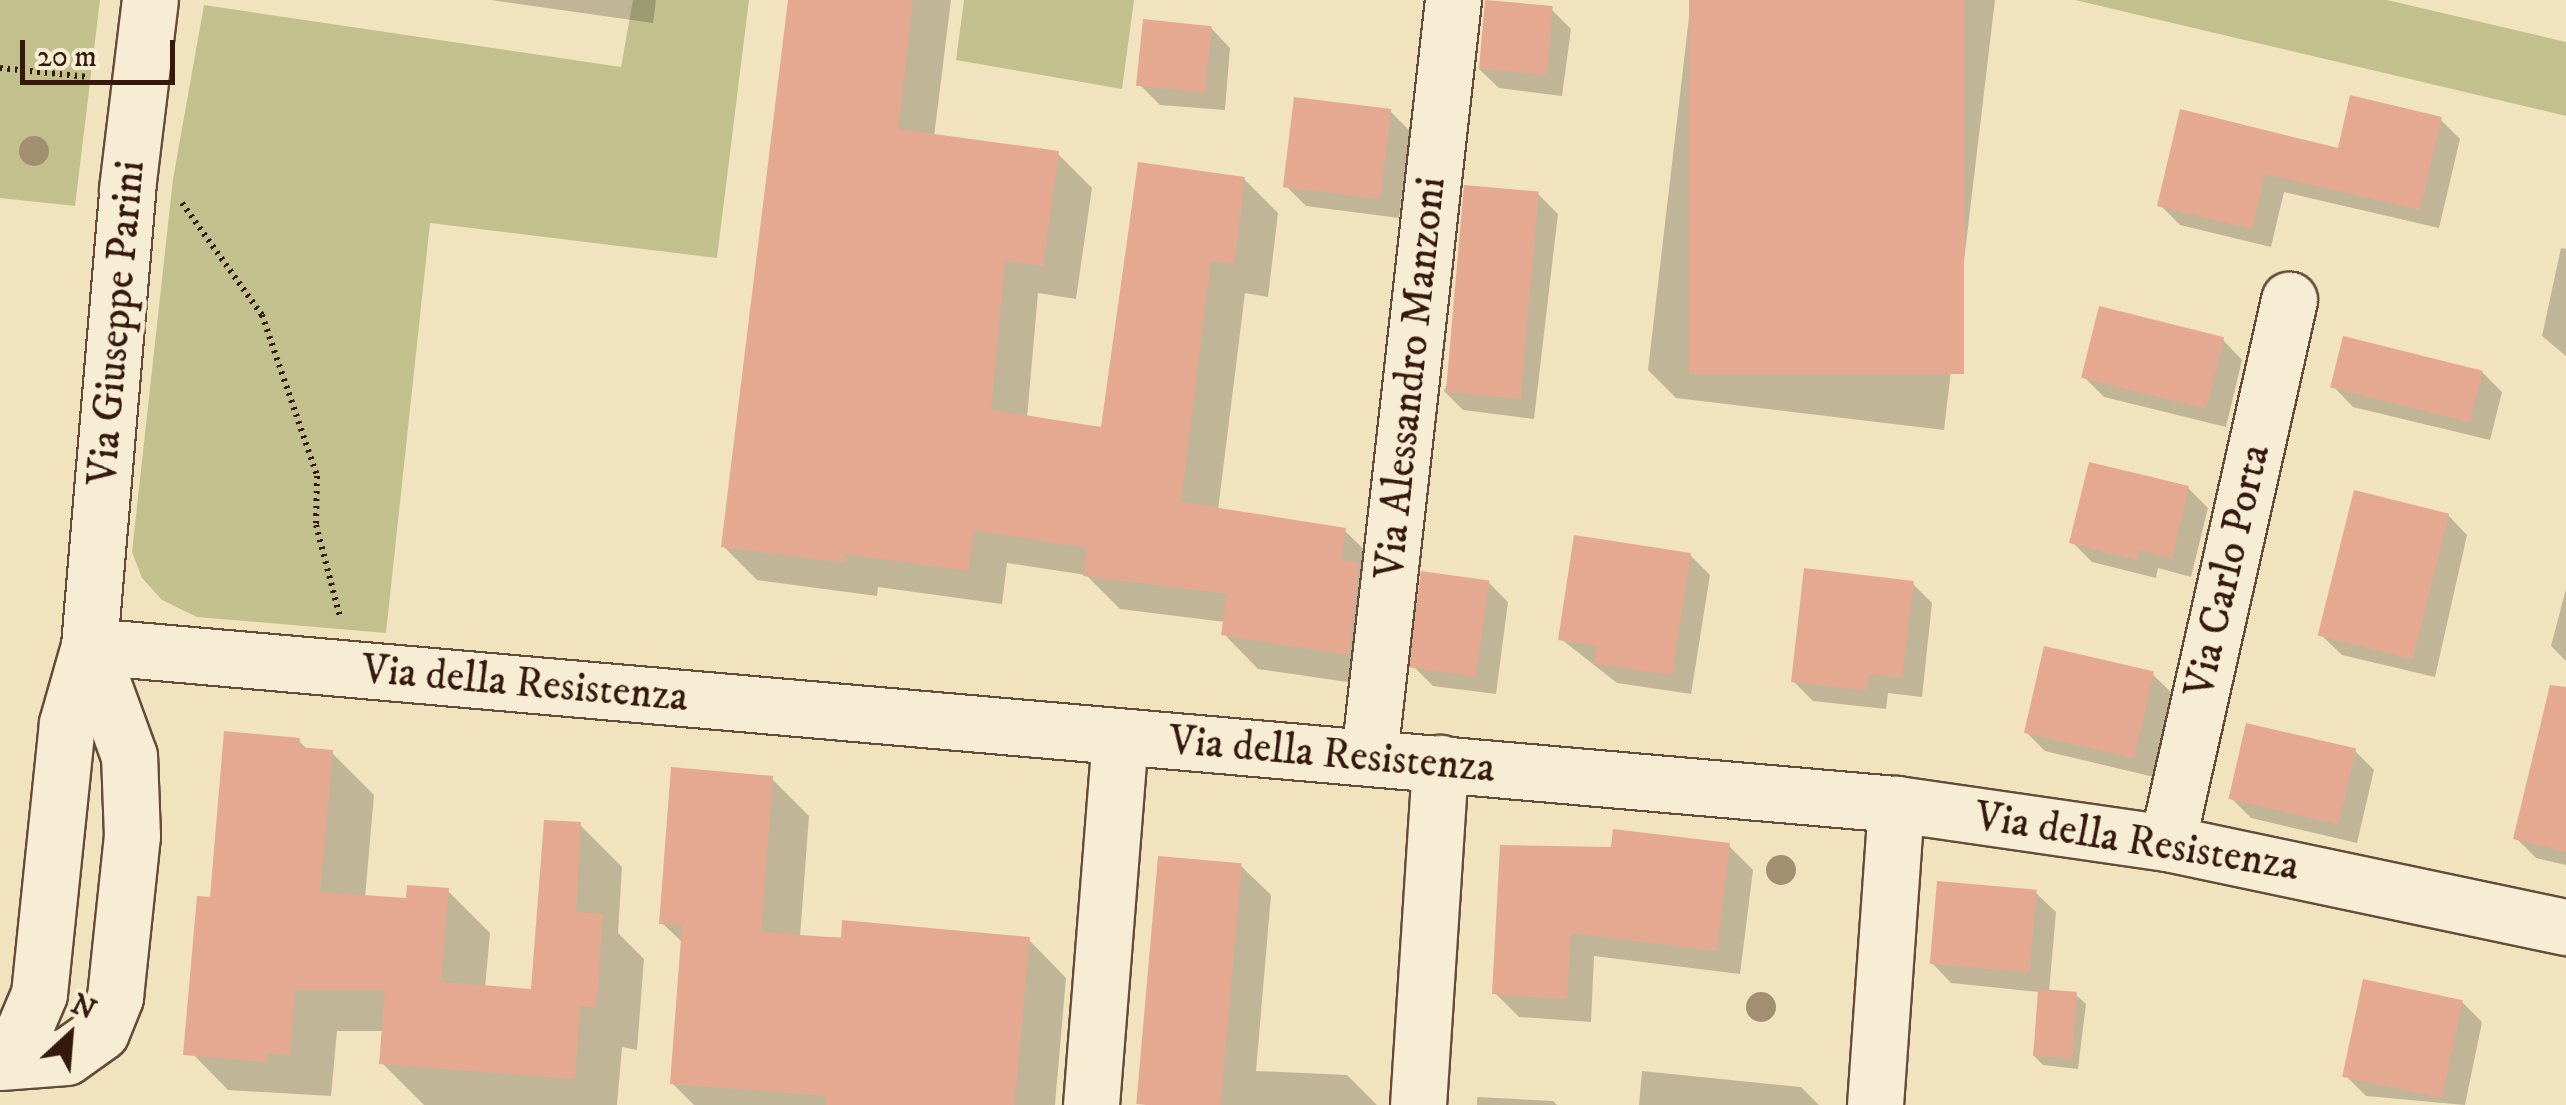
<!DOCTYPE html>
<style>
body{margin:0}
#map{position:relative;width:2566px;height:1105px;overflow:hidden;background:#f2e3bf;font-family:"IM FELL DW Pica",serif}
div>[style]{position:absolute}
.green>*{inset:0;background:#c2c18d}
.shadow>*{inset:0;background:#0003}
.building>*{inset:0;background:#e5a992;transform-origin:0 0}
.path>*{height:6px;margin-top:-3px;transform-origin:0;background:repeating-linear-gradient(90deg,#36190d 0 2.5px,transparent 0 7.5px)}
.roads{filter:drop-shadow(2px 0 #654c3a) drop-shadow(-2px 0 #654c3a) drop-shadow(0 2px #654c3a) drop-shadow(0 -2px #654c3a)}
.street>*{height:55px;margin:-27.5px;padding:0 27.5px;transform-origin:27.5px;border-radius:27.5px;background:#f7edd5}
.trees>*{width:30px;height:30px;margin:-15px;border-radius:50%;background:#a28f72}
span{translate:-50% -50%;white-space:nowrap;text-align:center;line-height:1.15;-webkit-text-stroke:10px #f7edd5;paint-order:stroke}
.street-label{font-size:42px;color:#36190d}
.north{position:absolute;left:20px;top:985px;width:100px;height:100px;-webkit-text-stroke:8px #f7edd5;paint-order:stroke;rotate:26deg;font-size:28px;font-weight:700;line-height:40px;text-align:center;color:#36190d}
.north::after{content:'';display:block;margin:auto;width:35px;height:45px;background:#36190d;clip-path:polygon(50% 0,100% 100%,50% 72%,0 100%)}
.scale{position:absolute;left:20px;top:40px;width:155px;height:45px;box-sizing:border-box;border:5px solid #36190d;border-top:0;padding-left:12px;font-size:30px;line-height:35px;white-space:nowrap;color:#36190d;-webkit-text-stroke:8px #f7edd5;paint-order:stroke}
</style>
<div id="map">
<div class="green">
<div style="clip-path:polygon(0 0,100px 0,75px 206px,0 198px)"></div>
<div style="clip-path:polygon(633px 0,749px 0,717px 258px,430px 223px,386px 633px,197px 617px,162px 600px,142px 578px,132px 552px,173px 179px,204px 5px,621px 67px)"></div>
<div style="clip-path:polygon(964px 0,1134px 0,1122px 89px,956px 60px)"></div>
<div style="clip-path:polygon(2075px 0,2387px 0,2566px 42px,2566px 116px)"></div>
</div>
<div class="shadow">
<div style="clip-path:polygon(491px 0,656px 0,653px 23px)"></div>
<div style="clip-path:polygon(790px 0,951px 0,934px 137px,1058px 154px,1092px 188px,1076px 299px,1038px 293px,1027px 418px,1104px 430px,1244px 179px,1278px 213px,1268px 297px,1245px 293px,1218px 510px,1344px 530px,1379px 564px,1382px 687px,1258px 669px,1224px 634px,1225px 622px,1120px 609px,1086px 575px,1007px 563px,1002px 604px,878px 587px,877px 596px,757px 580px,723px 546px)"></div>
<div style="clip-path:polygon(1691px 0,1995px 0,1944px 430px,1676px 398px,1648px 370px)"></div>
<div style="clip-path:polygon(1551px 9px,1571px 29px,1562px 96px,1499px 88px,1479px 69px)"></div>
<div style="clip-path:polygon(1211px 28px,1230px 48px,1225px 110px,1160px 105px,1140px 85px)"></div>
<div style="clip-path:polygon(1390px 111px,1410px 131px,1399px 218px,1306px 206px,1286px 186px)"></div>
<div style="clip-path:polygon(2440px 119px,2460px 139px,2439px 228px,2284px 192px,2271px 247px,2180px 225px,2160px 205px)"></div>
<div style="clip-path:polygon(1538px 194px,1558px 214px,1534px 419px,1463px 410px,1444px 391px)"></div>
<div style="clip-path:polygon(2561px 248px,2566px 249px,2566px 356px,2542px 336px)"></div>
<div style="clip-path:polygon(2223px 340px,2242px 360px,2226px 427px,2104px 397px,2084px 377px)"></div>
<div style="clip-path:polygon(2482px 372px,2502px 392px,2490px 440px,2353px 407px,2334px 387px)"></div>
<div style="clip-path:polygon(2188px 488px,2208px 508px,2191px 577px,2158px 568px,2156px 578px,2092px 562px,2072px 542px)"></div>
<div style="clip-path:polygon(2448px 515px,2467px 535px,2435px 677px,2342px 655px,2322px 636px)"></div>
<div style="clip-path:polygon(1690px 555px,1710px 575px,1691px 694px,1617px 683px,1561px 639px)"></div>
<div style="clip-path:polygon(1488px 582px,1508px 602px,1496px 694px,1433px 686px,1413px 666px)"></div>
<div style="clip-path:polygon(1912px 583px,1932px 603px,1922px 697px,1888px 693px,1886px 709px,1813px 701px,1793px 681px)"></div>
<div style="clip-path:polygon(2566px 589px,2566px 661px,2551px 646px)"></div>
<div style="clip-path:polygon(2153px 675px,2173px 694px,2154px 777px,2045px 751px,2025px 731px)"></div>
<div style="clip-path:polygon(299px 741px,309px 751px,332px 753px,374px 795px,365px 898px,408px 900px,447px 890px,490px 933px,485px 988px,533px 992px,580px 825px,622px 867px,618px 933px,644px 959px,637px 1050px,622px 1047px,617px 1105px,424px 1105px,382px 1063px,384px 1031px,337px 1031px,331px 1096px,228px 1090px,186px 1047px,212px 899px)"></div>
<div style="clip-path:polygon(2354px 750px,2374px 770px,2357px 843px,2251px 818px,2231px 798px)"></div>
<div style="clip-path:polygon(2566px 760px,2566px 865px,2536px 858px,2516px 838px)"></div>
<div style="clip-path:polygon(771px 778px,809px 816px,800px 937px,1029px 940px,1066px 978px,1055px 1105px,694px 1105px,672px 1083px,683px 943px,662px 923px)"></div>
<div style="clip-path:polygon(1729px 846px,1753px 870px,1740px 974px,1594px 956px,1591px 1022px,1519px 1017px,1495px 993px,1613px 850px)"></div>
<div style="clip-path:polygon(1241px 866px,1271px 895px,1256px 1071px,1347px 1075px,1377px 1105px,1145px 1105px)"></div>
<div style="clip-path:polygon(2036px 893px,2056px 912px,2049px 992px,2076px 995px,2086px 1004px,2078px 1069px,2043px 1065px,2033px 1055px,2040px 992px,1951px 983px,1932px 963px)"></div>
<div style="clip-path:polygon(2462px 1002px,2482px 1022px,2465px 1105px,2366px 1096px,2346px 1076px)"></div>
<div style="clip-path:polygon(1642px 1071px,1801px 1087px,1819px 1105px,1639px 1105px)"></div>
<div style="clip-path:polygon(1477px 1097px,1553px 1101px,1557px 1105px,1477px 1105px)"></div>
</div>
<div class="building">
<div style="clip-path:polygon(788px 0,913px 0,898px 129px,1059px 151px,1043px 266px,1005px 261px,991px 410px,1101px 427px,1138px 162px,1245px 177px,1234px 264px,1211px 261px,1181px 502px,1346px 528px,1341px 560px,1359px 563px,1349px 655px,1221px 635px,1227px 594px,1083px 576px,1087px 548px,974px 530px,968px 571px,845px 554px,844px 563px,721px 547px)"></div>
<div style="left:1485px;top:0;width:68px;height:69px;rotate:5deg"></div>
<div style="left:1689px;top:0;width:275px;height:374px"></div>
<div style="left:1143px;top:19px;width:69px;height:67px;rotate:6deg"></div>
<div style="clip-path:polygon(2350px 95px,2442px 117px,2420px 210px,2265px 174px,2252px 229px,2157px 206px,2180px 109px,2338px 148px)"></div>
<div style="left:1294px;top:97px;width:98px;height:91px;rotate:7deg"></div>
<div style="left:1464px;top:185px;width:75px;height:208px;rotate:5deg"></div>
<div style="left:2099px;top:306px;width:129px;height:74px;rotate:14deg"></div>
<div style="left:2343px;top:336px;width:144px;height:53px;rotate:14deg"></div>
<div style="clip-path:polygon(2089px 462px,2189px 486px,2172px 558px,2139px 550px,2137px 560px,2069px 543px)"></div>
<div style="left:2354px;top:490px;width:98px;height:150px;rotate:14deg"></div>
<div style="clip-path:polygon(1574px 535px,1691px 553px,1672px 675px,1594px 664px,1597px 646px,1558px 640px)"></div>
<div style="clip-path:polygon(1804px 568px,1914px 581px,1902px 678px,1869px 674px,1867px 691px,1791px 682px)"></div>
<div style="left:1421px;top:571px;width:69px;height:97px;rotate:8deg"></div>
<div style="left:2044px;top:646px;width:113px;height:89px;rotate:13deg"></div>
<div style="clip-path:polygon(2550px 685px,2566px 687px,2566px 852px,2513px 839px)"></div>
<div style="left:2246px;top:723px;width:113px;height:78px;rotate:13deg"></div>
<div style="clip-path:polygon(224px 731px,300px 738px,299px 747px,333px 750px,320px 892px,406px 898px,407px 885px,449px 888px,441px 982px,531px 989px,544px 820px,581px 822px,576px 912px,603px 914px,596px 1008px,580px 1006px,575px 1079px,379px 1064px,385px 990px,295px 990px,290px 1055px,266px 1053px,266px 1062px,183px 1055px,197px 896px,210px 897px)"></div>
<div style="clip-path:polygon(671px 767px,773px 776px,761px 932px,841px 938px,842px 920px,1030px 937px,1014px 1105px,825px 1105px,826px 1096px,670px 1084px,682px 925px,659px 924px)"></div>
<div style="clip-path:polygon(1613px 829px,1730px 843px,1717px 951px,1571px 933px,1567px 999px,1492px 994px,1500px 845px,1611px 847px)"></div>
<div style="left:1158px;top:856px;width:84px;height:249px;rotate:5deg"></div>
<div style="left:1937px;top:881px;width:100px;height:83px;rotate:5deg"></div>
<div style="left:2363px;top:979px;width:102px;height:100px;rotate:12deg"></div>
<div style="left:2038px;top:989px;width:39px;height:67px;rotate:4deg"></div>
</div>
<div class="path">
<div style="left:0;top:68px;width:89px;rotate:5.8deg"></div>
<div style="left:182px;top:203px;width:138px;rotate:54.5deg"></div>
<div style="left:262px;top:315px;width:170px;rotate:71.1deg"></div>
<div style="left:317px;top:476px;width:49px;rotate:91.2deg"></div>
<div style="left:316px;top:525px;width:95px;rotate:75.4deg"></div>
</div>
<div class="roads">
<div class="street">
<div style="left:89px;top:646px;width:1814px;rotate:5deg"></div>
<div style="left:1896px;top:804px;width:274px;rotate:8.2deg"></div>
<div style="left:2167px;top:843px;width:408px;rotate:11.9deg"></div>
<div style="left:1369px;top:757px;width:762px;rotate:-83.67deg"></div>
<div style="left:2167px;top:843px;width:557px;rotate:-77.34deg"></div>
<div style="left:0;top:1050px;width:27px;rotate:-36deg"></div>
<div style="left:22px;top:1034px;width:43px;rotate:-67deg"></div>
<div style="left:39px;top:994px;width:272px;rotate:-84.1deg"></div>
<div style="left:67px;top:723px;width:80px;rotate:-74.1deg"></div>
<div style="left:89px;top:646px;width:459px;rotate:-85.2deg"></div>
<div style="left:127px;top:189px;width:190px;rotate:-83.1deg"></div>
<div style="left:0;top:1062px;width:66px;rotate:-4.3deg"></div>
<div style="left:66px;top:1057px;width:43px;rotate:-35.5deg"></div>
<div style="left:101px;top:1032px;width:38px;rotate:-68deg"></div>
<div style="left:115px;top:997px;width:162px;rotate:-84deg"></div>
<div style="left:132px;top:836px;width:80px;rotate:-92.1deg"></div>
<div style="left:129px;top:756px;width:117px;rotate:-110deg"></div>
<div style="left:1091px;top:1105px;width:368px;rotate:-85.5deg"></div>
<div style="left:1418px;top:1105px;width:343px;rotate:-86.3deg"></div>
<div style="left:1875px;top:1105px;width:302px;rotate:-86deg"></div>
</div>
</div>
<div class="trees">
<div style="left:34px;top:151px"></div>
<div style="left:1781px;top:870px"></div>
<div style="left:1761px;top:1007px"></div>
</div>
<div class="street-label">
<span style="left:117px;top:323px;rotate:-85deg">Via Giuseppe Parini</span>
<span style="left:1411px;top:378px;rotate:-84deg">Via Alessandro Manzoni</span>
<span style="left:2228px;top:571px;rotate:-77deg">Via Carlo Porta</span>
<span style="left:525px;top:684px;rotate:5deg">Via della Resistenza</span>
<span style="left:1332px;top:755px;rotate:5deg">Via della Resistenza</span>
<span style="left:2137px;top:842px;rotate:9deg">Via della Resistenza</span>
</div>
<div class="north">N</div>
<div class="scale">20 m</div>
</div>
